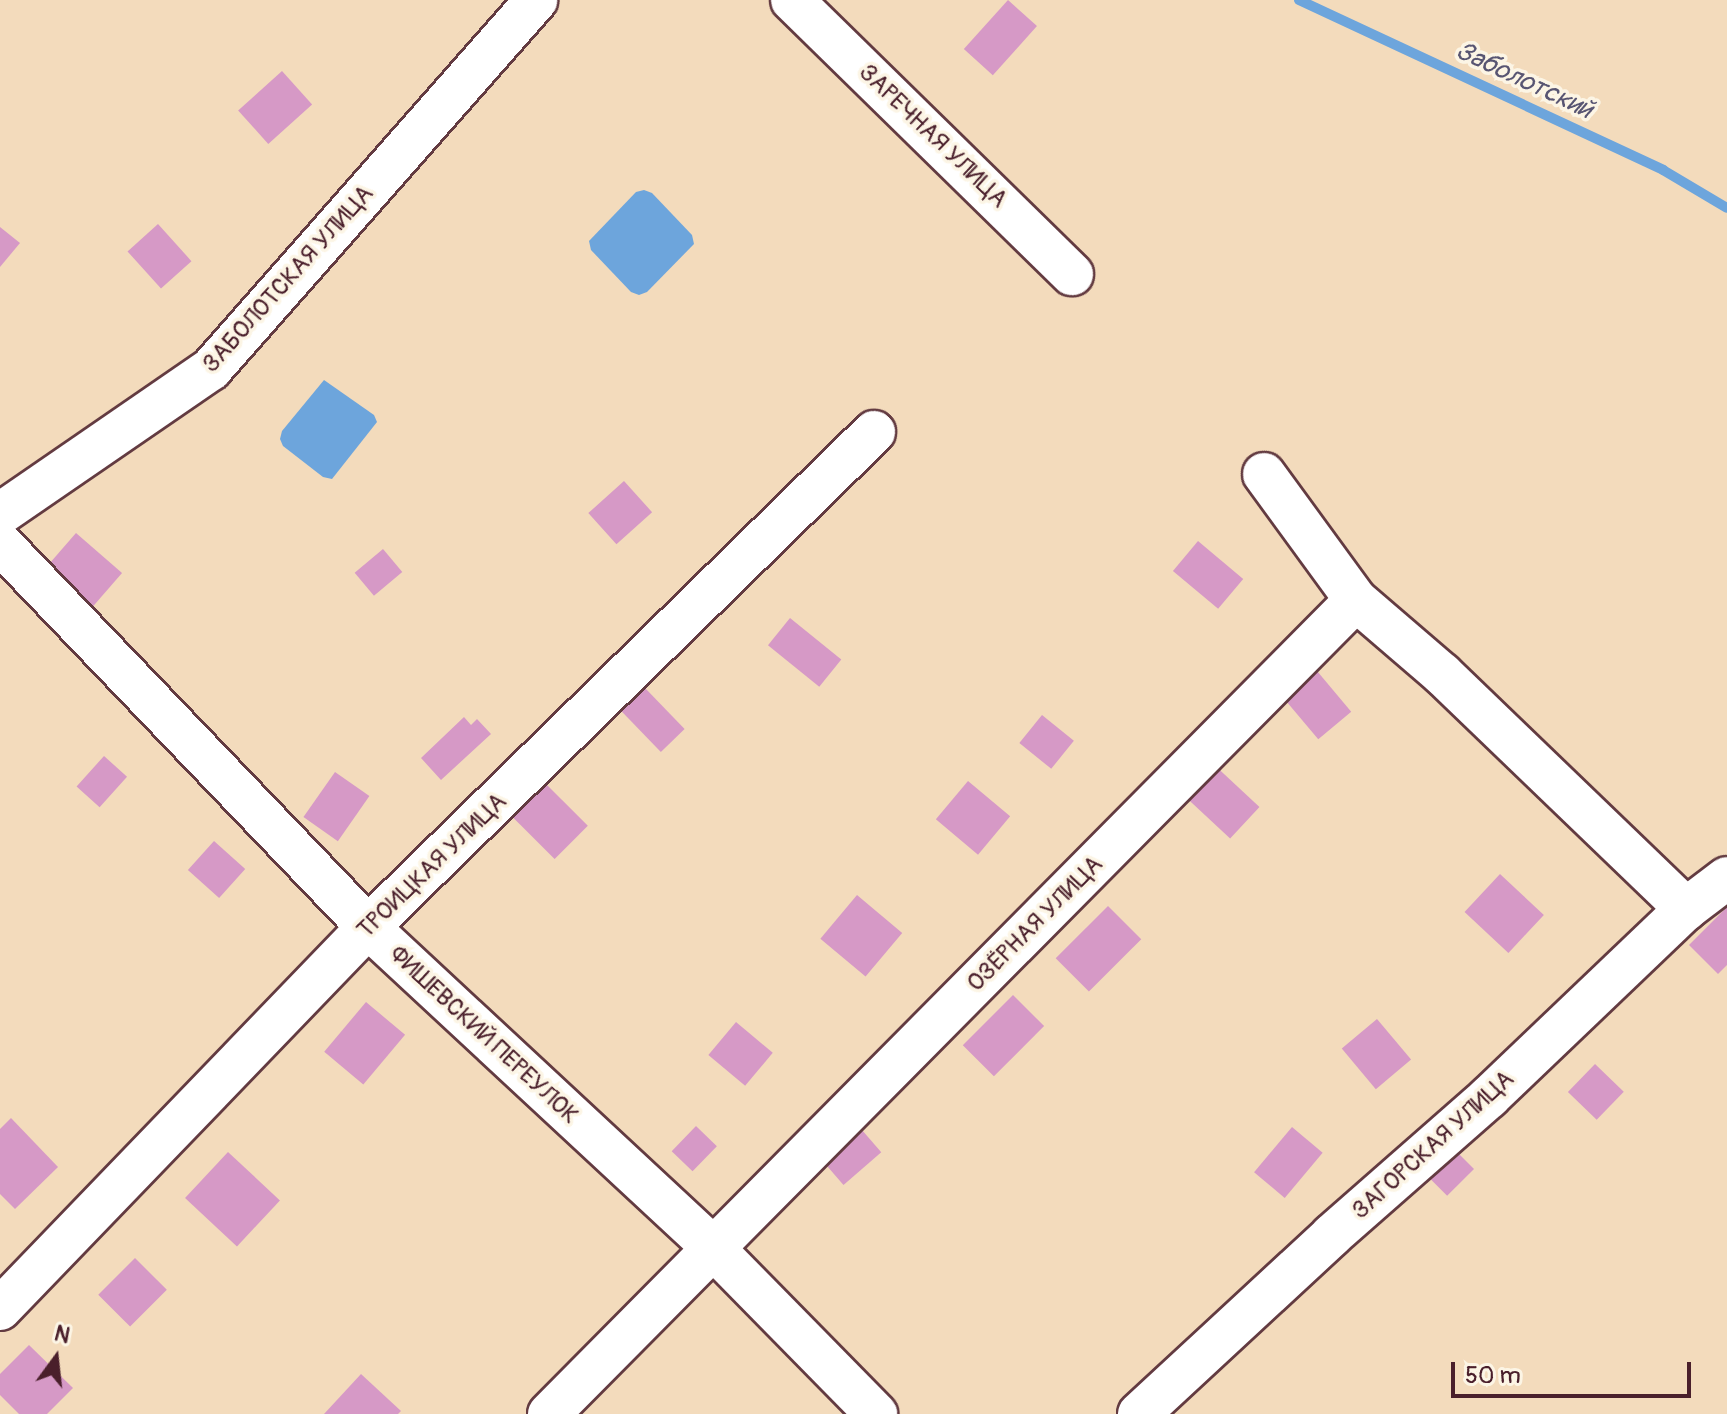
<!DOCTYPE html>
<meta charset="utf-8">
<style>
body{margin:0}
#map{position:relative;width:1727px;height:1414px;overflow:hidden;background:#f3dbbc;font-family:Pangolin,sans-serif}
div>[style]{position:absolute}
.water>*{inset:0;background:#6da5dc}
.stream>*{height:10px;margin:-5px;padding:0 5px;transform-origin:5px;border-radius:5px;background:#6da5dc}
.building>*{inset:0;background:#d699c6;transform-origin:0 0}
.roads{filter:drop-shadow(2px 0 #633b41) drop-shadow(-2px 0 #633b41) drop-shadow(0 2px #633b41) drop-shadow(0 -2px #633b41)}
.minor>*{height:42px;margin:-21px;padding:0 21px;transform-origin:21px;border-radius:21px;background:#fff}
span{translate:-50% -50%;white-space:nowrap;text-align:center;line-height:1.15;-webkit-text-stroke:7px #fcf5e5;paint-order:stroke}
.street-label{font-size:24px;color:#4a1f2b}
.water-label{font-size:26px;color:#585572;font-style:italic}
.north{position:absolute;left:16px;top:1318px;width:80px;height:80px;-webkit-text-stroke:6px #fcf5e5;paint-order:stroke;rotate:15deg;font-size:22px;font-weight:700;line-height:32px;text-align:center;color:#4a1f2b}
.north::after{content:'';display:block;margin:auto;width:28px;height:36px;background:#4a1f2b;clip-path:polygon(50% 0,100% 100%,50% 72%,0 100%)}
.scale{position:absolute;left:1451px;top:1362px;width:240px;height:36px;box-sizing:border-box;border:4px solid #4a1f2b;border-top:0;padding-left:10px;font-size:24px;line-height:28px;white-space:nowrap;color:#4a1f2b;-webkit-text-stroke:6px #fcf5e5;paint-order:stroke}
</style>
<div id="map">
<div class="water">
<div style="clip-path:polygon(644px 190px,652px 193px,692px 235px,694px 244px,647px 292px,639px 295px,631px 292px,591px 250px,589px 241px,636px 192px)"></div>
<div style="clip-path:polygon(324px 380px,374px 415px,377px 422px,332px 479px,323px 477px,283px 446px,280px 439px,282px 431px)"></div>
</div>
<div class="stream">
<div style="left:1299px;top:0;width:402px;rotate:25deg"></div>
<div style="left:1663px;top:170px;width:74px;rotate:30.7deg"></div>
</div>
<div class="building">
<div style="left:1008px;top:0;width:39px;height:66px;rotate:42deg"></div>
<div style="left:282px;top:71px;width:45px;height:59px;rotate:48deg"></div>
<div style="left:158px;top:224px;width:50px;height:41px;rotate:48deg"></div>
<div style="clip-path:polygon(0 227px,20px 243px,0 267px)"></div>
<div style="left:624px;top:481px;width:42px;height:48px;rotate:48deg"></div>
<div style="left:76px;top:533px;width:61px;height:60px;rotate:41deg"></div>
<div style="left:1198px;top:541px;width:59px;height:39px;rotate:40deg"></div>
<div style="left:383px;top:549px;width:30px;height:37px;rotate:50deg"></div>
<div style="left:790px;top:618px;width:66px;height:35px;rotate:39deg"></div>
<div style="left:1312px;top:665px;width:61px;height:43px;rotate:50deg"></div>
<div style="left:645px;top:688px;width:57px;height:33px;rotate:46deg"></div>
<div style="left:1042px;top:715px;width:41px;height:36px;rotate:39deg"></div>
<div style="clip-path:polygon(464px 717px,471px 725px,477px 719px,491px 734px,441px 780px,421px 758px)"></div>
<div style="left:104px;top:756px;width:31px;height:41px;rotate:42deg"></div>
<div style="left:1209px;top:760px;width:69px;height:43px;rotate:43deg"></div>
<div style="left:335px;top:772px;width:42px;height:55px;rotate:35deg"></div>
<div style="left:968px;top:781px;width:55px;height:50px;rotate:40deg"></div>
<div style="left:544px;top:782px;width:62px;height:47px;rotate:45deg"></div>
<div style="left:214px;top:841px;width:42px;height:39px;rotate:42deg"></div>
<div style="left:1500px;top:874px;width:60px;height:52px;rotate:43deg"></div>
<div style="left:857px;top:895px;width:59px;height:57px;rotate:40deg"></div>
<div style="left:1108px;top:906px;width:47px;height:74px;rotate:45deg"></div>
<div style="clip-path:polygon(1727px 907px,1727px 965px,1718px 974px,1689px 945px)"></div>
<div style="left:1013px;top:995px;width:44px;height:71px;rotate:45deg"></div>
<div style="left:366px;top:1002px;width:51px;height:65px;rotate:40deg"></div>
<div style="left:1377px;top:1019px;width:53px;height:46px;rotate:50deg"></div>
<div style="left:736px;top:1022px;width:48px;height:43px;rotate:40deg"></div>
<div style="left:1595px;top:1064px;width:40px;height:39px;rotate:44deg"></div>
<div style="clip-path:polygon(11px 1118px,58px 1167px,15px 1209px,0 1194px,0 1129px)"></div>
<div style="left:855px;top:1122px;width:40px;height:50px;rotate:49deg"></div>
<div style="left:696px;top:1126px;width:29px;height:35px;rotate:44deg"></div>
<div style="left:1292px;top:1127px;width:40px;height:59px;rotate:40deg"></div>
<div style="left:1445px;top:1140px;width:41px;height:38px;rotate:45deg"></div>
<div style="left:228px;top:1152px;width:71px;height:63px;rotate:43deg"></div>
<div style="left:135px;top:1258px;width:45px;height:52px;rotate:45deg"></div>
<div style="clip-path:polygon(29px 1345px,73px 1388px,47px 1414px,19px 1414px,0 1395px,0 1374px)"></div>
<div style="clip-path:polygon(361px 1374px,401px 1411px,398px 1414px,324px 1414px)"></div>
</div>
<div class="roads">
<div class="minor">
<div style="left:792px;top:0;width:392px;rotate:44.4deg"></div>
<div style="left:1264px;top:474px;width:156px;rotate:53.9deg"></div>
<div style="left:1356px;top:600px;width:113px;rotate:40.7deg"></div>
<div style="left:1442px;top:674px;width:339px;rotate:43.9deg"></div>
<div style="left:0;top:514px;width:256px;rotate:-34.5deg"></div>
<div style="left:211px;top:369px;width:492px;rotate:-48.6deg"></div>
<div style="left:0;top:543px;width:532px;rotate:46.22deg"></div>
<div style="left:368px;top:927px;width:471px;rotate:42.9deg"></div>
<div style="left:713px;top:1248px;width:233px;rotate:45.5deg"></div>
<div style="left:0;top:1309px;width:530px;rotate:-46.07deg"></div>
<div style="left:368px;top:927px;width:708px;rotate:-44.37deg"></div>
<div style="left:549px;top:1414px;width:1146px;rotate:-45.25deg"></div>
<div style="left:1139px;top:1414px;width:263px;rotate:-42.8deg"></div>
<div style="left:1332px;top:1235px;width:209px;rotate:-41.3deg"></div>
<div style="left:1489px;top:1097px;width:272px;rotate:-43.7deg"></div>
<div style="left:1686px;top:909px;width:51px;rotate:-37.1deg"></div>
</div>
</div>
<div class="street-label">
<span style="left:933px;top:136px;rotate:44deg">ЗАРЕЧНАЯ УЛИЦА</span>
<span style="left:288px;top:279px;rotate:-48deg">ЗАБОЛОТСКАЯ УЛИЦА</span>
<span style="left:432px;top:866px;rotate:-44deg">ТРОИЦКАЯ УЛИЦА</span>
<span style="left:1035px;top:924px;rotate:-45deg">ОЗЁРНАЯ УЛИЦА</span>
<span style="left:484px;top:1035px;rotate:43deg">ФИШЕВСКИЙ ПЕРЕУЛОК</span>
<span style="left:1433px;top:1145px;rotate:-42deg">ЗАГОРСКАЯ УЛИЦА</span>
</div>
<div class="water-label">
<span style="left:1524px;top:81px;rotate:25deg">Заболотский</span>
</div>
<div class="north">N</div>
<div class="scale">50 m</div>
</div>
